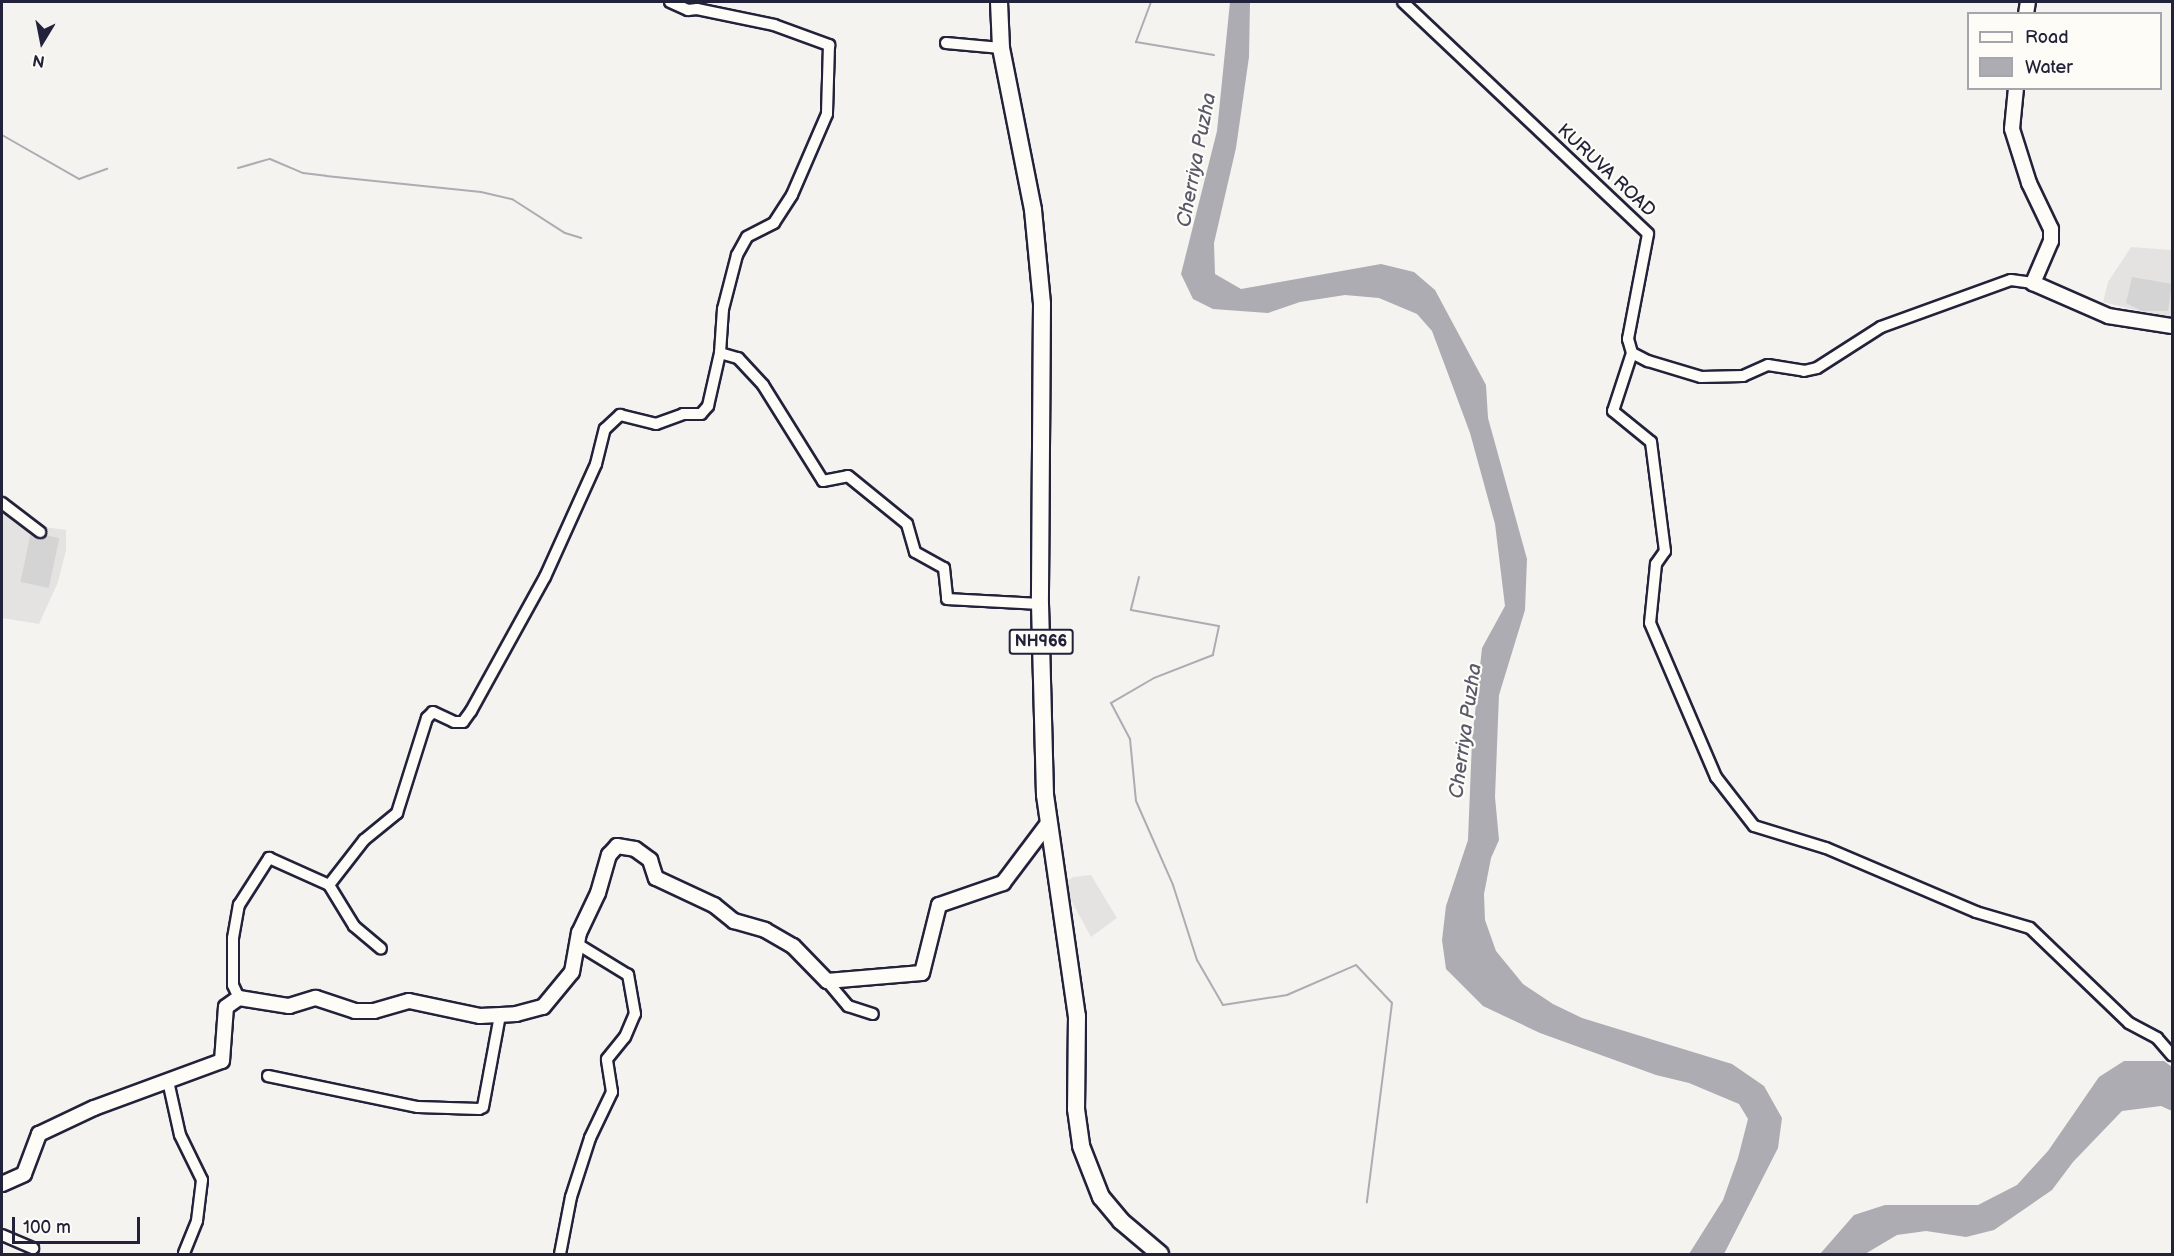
<!DOCTYPE html>
<style>
body{margin:0}
#map{position:relative;width:2174px;height:1256px;overflow:hidden;background:#f4f3ef;font-family:"Balsamiq Sans",sans-serif}
div>[style]{position:absolute}
.built>*{inset:0;background:#e4e3e2}
.green>*{inset:0;background:#d5d4d5;transform-origin:0 0}
.water>*{inset:0;background:#acacb2}
.stream>*{height:2px;margin:-1px;padding:0 1px;transform-origin:1px;border-radius:1px;background:#acacb2}
.roads{filter:drop-shadow(2px 0 #22223b) drop-shadow(-2px 0 #22223b) drop-shadow(0 2px #22223b) drop-shadow(0 -2px #22223b)}
.minor>*{height:10px;margin:-5px;padding:0 5px;transform-origin:5px;border-radius:5px;background:#fdfcf7}
.major>*{height:14px;margin:-7px;padding:0 7px;transform-origin:7px;border-radius:7px;background:#fdfcf7}
.highway>*{height:16px;margin:-8px;padding:0 8px;transform-origin:8px;border-radius:8px;background:#fdfcf7}
span{translate:-50% -50%;white-space:nowrap;text-align:center;line-height:1.15;-webkit-text-stroke:4.5px #fdfcf7;paint-order:stroke}
.shield-label span{padding:2px 4px;background:#fdfcf7;border:2px solid;border-radius:4px;-webkit-text-stroke-width:0}
.shield-label{font-size:16px;color:#22223b;font-weight:700}
.street-label{font-size:18px;color:#22223b}
.water-label{font-size:20px;color:#59596b;font-style:italic}
.frame{position:absolute;inset:0;border:3px solid #22223b;pointer-events:none}
.legend{position:absolute;left:1967px;top:12px;width:195px;height:78px;box-sizing:border-box;background:#fdfcf7;border:2px solid #a5a5ac;margin:0;padding:8px 10px;list-style:none;font-size:18px;color:#22223b}
.legend li{display:flex;align-items:center;gap:12px;height:30px}
.legend b{width:30px;border:2px solid #a5a5ac}
.north{position:absolute;left:12px;top:12px;width:60px;height:60px;-webkit-text-stroke:4px #fdfcf7;paint-order:stroke;rotate:190deg;font-size:16px;font-weight:700;line-height:24px;text-align:center;color:#22223b}
.north::after{content:'';display:block;margin:auto;width:21px;height:27px;background:#22223b;clip-path:polygon(50% 0,100% 100%,50% 72%,0 100%)}
.scale{position:absolute;left:12px;top:1217px;width:128px;height:27px;box-sizing:border-box;border:3px solid #22223b;border-top:0;padding-left:8px;font-size:18px;line-height:21px;white-space:nowrap;color:#22223b;-webkit-text-stroke:4px #fdfcf7;paint-order:stroke}
</style>
<div id="map">
<div class="built">
<div style="clip-path:polygon(2131px 247px,2172px 250px,2172px 319px,2103px 302px,2108px 282px)"></div>
<div style="clip-path:polygon(2px 507px,29px 525px,66px 530px,66px 550px,58px 582px,39px 624px,2px 618px)"></div>
<div style="clip-path:polygon(1091px 875px,1117px 918px,1091px 937px,1063px 885px,1073px 877px)"></div>
</div>
<div class="green">
<div style="clip-path:polygon(2132px 277px,2172px 284px,2168px 311px,2142px 311px,2126px 303px)"></div>
<div style="left:31px;top:532px;width:29px;height:51px;rotate:12deg"></div>
</div>
<div class="water">
<div style="clip-path:polygon(1230px 2px,1250px 2px,1249px 57px,1236px 148px,1214px 243px,1215px 274px,1241px 289px,1381px 264px,1414px 272px,1435px 290px,1486px 385px,1488px 418px,1527px 559px,1525px 610px,1499px 695px,1495px 797px,1499px 840px,1491px 858px,1484px 894px,1485px 920px,1496px 951px,1523px 984px,1553px 1004px,1582px 1018px,1732px 1064px,1764px 1086px,1782px 1118px,1778px 1148px,1724px 1254px,1689px 1254px,1723px 1200px,1738px 1158px,1748px 1119px,1739px 1104px,1689px 1083px,1656px 1075px,1540px 1033px,1483px 1006px,1446px 969px,1442px 940px,1446px 906px,1468px 840px,1472px 741px,1482px 648px,1505px 606px,1495px 524px,1470px 433px,1447px 371px,1432px 331px,1417px 314px,1379px 298px,1345px 295px,1300px 302px,1268px 313px,1213px 309px,1193px 299px,1181px 274px,1217px 131px)"></div>
<div style="clip-path:polygon(2124px 1061px,2164px 1061px,2172px 1067px,2172px 1111px,2161px 1106px,2122px 1111px,2073px 1162px,2052px 1190px,1994px 1230px,1966px 1237px,1926px 1231px,1897px 1235px,1865px 1254px,1820px 1254px,1854px 1215px,1885px 1205px,1978px 1205px,2017px 1185px,2048px 1151px,2099px 1077px)"></div>
</div>
<div class="stream">
<div style="left:1151px;top:2px;width:43px;rotate:110.6deg"></div>
<div style="left:1136px;top:42px;width:79px;rotate:9.5deg"></div>
<div style="left:2px;top:135px;width:89px;rotate:29.7deg"></div>
<div style="left:79px;top:179px;width:30px;rotate:-20deg"></div>
<div style="left:238px;top:168px;width:33px;rotate:-16deg"></div>
<div style="left:270px;top:159px;width:36px;rotate:23deg"></div>
<div style="left:303px;top:173px;width:23px;rotate:7deg"></div>
<div style="left:326px;top:176px;width:156px;rotate:5.9deg"></div>
<div style="left:481px;top:192px;width:32px;rotate:13deg"></div>
<div style="left:512px;top:199px;width:63px;rotate:32.7deg"></div>
<div style="left:565px;top:233px;width:17px;rotate:17deg"></div>
<div style="left:1139px;top:577px;width:34px;rotate:104deg"></div>
<div style="left:1131px;top:610px;width:89px;rotate:10.3deg"></div>
<div style="left:1219px;top:626px;width:30px;rotate:102deg"></div>
<div style="left:1213px;top:655px;width:63px;rotate:158.7deg"></div>
<div style="left:1154px;top:678px;width:50px;rotate:149.8deg"></div>
<div style="left:1111px;top:703px;width:41px;rotate:62.2deg"></div>
<div style="left:1130px;top:739px;width:62px;rotate:84.5deg"></div>
<div style="left:1136px;top:801px;width:92px;rotate:66.2deg"></div>
<div style="left:1173px;top:885px;width:79px;rotate:72.3deg"></div>
<div style="left:1197px;top:960px;width:52px;rotate:60deg"></div>
<div style="left:1223px;top:1005px;width:65px;rotate:-8.9deg"></div>
<div style="left:1287px;top:995px;width:75px;rotate:-23.5deg"></div>
<div style="left:1356px;top:965px;width:52px;rotate:46.5deg"></div>
<div style="left:1392px;top:1003px;width:201px;rotate:97.2deg"></div>
</div>
<div class="roads">
<div class="minor">
<div style="left:670px;top:2px;width:20px;rotate:24deg"></div>
<div style="left:688px;top:10px;width:9px;rotate:-6deg"></div>
<div style="left:697px;top:9px;width:79px;rotate:11.7deg"></div>
<div style="left:774px;top:25px;width:59px;rotate:20deg"></div>
<div style="left:829px;top:45px;width:69px;rotate:91.7deg"></div>
<div style="left:827px;top:114px;width:88px;rotate:113.4deg"></div>
<div style="left:792px;top:195px;width:33px;rotate:123deg"></div>
<div style="left:774px;top:223px;width:30px;rotate:153deg"></div>
<div style="left:747px;top:237px;width:21px;rotate:119deg"></div>
<div style="left:737px;top:255px;width:56px;rotate:104.5deg"></div>
<div style="left:723px;top:309px;width:44px;rotate:93.9deg"></div>
<div style="left:720px;top:353px;width:19px;rotate:16deg"></div>
<div style="left:738px;top:358px;width:37px;rotate:47deg"></div>
<div style="left:763px;top:385px;width:113px;rotate:58deg"></div>
<div style="left:823px;top:481px;width:25px;rotate:-11deg"></div>
<div style="left:848px;top:476px;width:76px;rotate:39.1deg"></div>
<div style="left:907px;top:524px;width:29px;rotate:74deg"></div>
<div style="left:915px;top:552px;width:33px;rotate:29deg"></div>
<div style="left:944px;top:568px;width:31px;rotate:84deg"></div>
<div style="left:947px;top:599px;width:93px;rotate:3.1deg"></div>
<div style="left:1403px;top:2px;width:337px;rotate:43.4deg"></div>
<div style="left:1648px;top:234px;width:107px;rotate:100.8deg"></div>
<div style="left:1628px;top:339px;width:15px;rotate:74deg"></div>
<div style="left:1632px;top:353px;width:18px;rotate:27deg"></div>
<div style="left:1648px;top:361px;width:55px;rotate:16.8deg"></div>
<div style="left:1701px;top:377px;width:42px;rotate:-1.4deg"></div>
<div style="left:1743px;top:376px;width:27px;rotate:-24deg"></div>
<div style="left:1768px;top:365px;width:36px;rotate:9deg"></div>
<div style="left:1804px;top:371px;width:13px;rotate:-13deg"></div>
<div style="left:1817px;top:368px;width:76px;rotate:-32.6deg"></div>
<div style="left:1881px;top:327px;width:138px;rotate:-19.9deg"></div>
<div style="left:2011px;top:280px;width:22px;rotate:8deg"></div>
<div style="left:946px;top:43px;width:55px;rotate:5.2deg"></div>
<div style="left:1632px;top:353px;width:61px;rotate:108.1deg"></div>
<div style="left:1613px;top:411px;width:49px;rotate:39.2deg"></div>
<div style="left:1651px;top:442px;width:110px;rotate:82.7deg"></div>
<div style="left:1665px;top:551px;width:16px;rotate:125deg"></div>
<div style="left:1656px;top:564px;width:59px;rotate:95.8deg"></div>
<div style="left:1650px;top:623px;width:168px;rotate:66.8deg"></div>
<div style="left:1716px;top:777px;width:62px;rotate:52.2deg"></div>
<div style="left:1754px;top:826px;width:75px;rotate:17deg"></div>
<div style="left:1826px;top:848px;width:163px;rotate:23.1deg"></div>
<div style="left:1976px;top:912px;width:56px;rotate:16.5deg"></div>
<div style="left:2030px;top:928px;width:137px;rotate:43.8deg"></div>
<div style="left:2129px;top:1023px;width:32px;rotate:28deg"></div>
<div style="left:2157px;top:1038px;width:23px;rotate:49deg"></div>
<div style="left:2px;top:503px;width:48px;rotate:37.3deg"></div>
<div style="left:329px;top:885px;width:48px;rotate:58.6deg"></div>
<div style="left:354px;top:926px;width:35px;rotate:40deg"></div>
<div style="left:827px;top:981px;width:33px;rotate:50deg"></div>
<div style="left:848px;top:1006px;width:26px;rotate:18deg"></div>
<div style="left:239px;top:998px;width:14px;rotate:-115deg"></div>
<div style="left:233px;top:985px;width:47px;rotate:-90deg"></div>
<div style="left:233px;top:938px;width:34px;rotate:-80deg"></div>
<div style="left:239px;top:905px;width:56px;rotate:-57.4deg"></div>
<div style="left:269px;top:858px;width:66px;rotate:24.2deg"></div>
<div style="left:329px;top:885px;width:57px;rotate:-52.1deg"></div>
<div style="left:364px;top:840px;width:43px;rotate:-39.3deg"></div>
<div style="left:397px;top:813px;width:100px;rotate:-72.5deg"></div>
<div style="left:427px;top:718px;width:8px;rotate:-45deg"></div>
<div style="left:433px;top:712px;width:23px;rotate:25deg"></div>
<div style="left:454px;top:722px;width:9px"></div>
<div style="left:463px;top:722px;width:14px;rotate:-54deg"></div>
<div style="left:471px;top:711px;width:153px;rotate:-61.1deg"></div>
<div style="left:545px;top:577px;width:124px;rotate:-65.7deg"></div>
<div style="left:596px;top:464px;width:36px;rotate:-76deg"></div>
<div style="left:605px;top:429px;width:21px;rotate:-43deg"></div>
<div style="left:620px;top:415px;width:37px;rotate:14deg"></div>
<div style="left:656px;top:424px;width:29px;rotate:-20deg"></div>
<div style="left:683px;top:414px;width:18px"></div>
<div style="left:701px;top:414px;width:11px;rotate:-49deg"></div>
<div style="left:708px;top:406px;width:54px;rotate:-77.2deg"></div>
<div style="left:268px;top:1076px;width:153px;rotate:11.7deg"></div>
<div style="left:418px;top:1107px;width:61px;rotate:1.9deg"></div>
<div style="left:479px;top:1109px;width:4px;rotate:-27deg"></div>
<div style="left:483px;top:1107px;width:94px;rotate:-79.5deg"></div>
<div style="left:168px;top:1081px;width:55px;rotate:77.5deg"></div>
<div style="left:180px;top:1135px;width:50px;rotate:63.9deg"></div>
<div style="left:202px;top:1180px;width:41px;rotate:97deg"></div>
<div style="left:197px;top:1221px;width:35px;rotate:112deg"></div>
<div style="left:2px;top:1235px;width:34px;rotate:23deg"></div>
<div style="left:560px;top:1254px;width:58px;rotate:-79.1deg"></div>
<div style="left:571px;top:1197px;width:62px;rotate:-72.1deg"></div>
<div style="left:590px;top:1138px;width:51px;rotate:-64.4deg"></div>
<div style="left:612px;top:1092px;width:33px;rotate:-99deg"></div>
<div style="left:607px;top:1059px;width:28px;rotate:-51deg"></div>
<div style="left:625px;top:1037px;width:25px;rotate:-67deg"></div>
<div style="left:635px;top:1014px;width:40px;rotate:-100deg"></div>
<div style="left:628px;top:975px;width:57px;rotate:-148.5deg"></div>
</div>
<div class="major">
<div style="left:2026px;top:14px;width:12px;rotate:-81deg"></div>
<div style="left:2016px;top:88px;width:41px;rotate:95.6deg"></div>
<div style="left:2012px;top:129px;width:57px;rotate:72.5deg"></div>
<div style="left:2029px;top:183px;width:51px;rotate:64.4deg"></div>
<div style="left:2051px;top:229px;width:12px;rotate:90deg"></div>
<div style="left:2051px;top:241px;width:46px;rotate:113.2deg"></div>
<div style="left:2033px;top:283px;width:82px;rotate:23.7deg"></div>
<div style="left:2108px;top:316px;width:65px;rotate:8.9deg"></div>
<div style="left:2px;top:1184px;width:24px;rotate:-24deg"></div>
<div style="left:24px;top:1174px;width:43px;rotate:-69.4deg"></div>
<div style="left:39px;top:1134px;width:61px;rotate:-25.3deg"></div>
<div style="left:94px;top:1108px;width:136px;rotate:-20.2deg"></div>
<div style="left:222px;top:1061px;width:54px;rotate:-85.8deg"></div>
<div style="left:226px;top:1007px;width:16px;rotate:-35deg"></div>
<div style="left:239px;top:998px;width:51px;rotate:9.1deg"></div>
<div style="left:289px;top:1006px;width:28px;rotate:-17deg"></div>
<div style="left:316px;top:998px;width:41px;rotate:18.4deg"></div>
<div style="left:355px;top:1011px;width:19px"></div>
<div style="left:374px;top:1011px;width:36px;rotate:-16deg"></div>
<div style="left:409px;top:1001px;width:73px;rotate:11.9deg"></div>
<div style="left:480px;top:1016px;width:36px;rotate:-3deg"></div>
<div style="left:516px;top:1014px;width:28px;rotate:-15deg"></div>
<div style="left:543px;top:1007px;width:45px;rotate:-50.4deg"></div>
<div style="left:572px;top:972px;width:40px;rotate:-80deg"></div>
<div style="left:579px;top:933px;width:44px;rotate:-64.6deg"></div>
<div style="left:598px;top:893px;width:40px;rotate:-74deg"></div>
<div style="left:609px;top:855px;width:12px;rotate:-48deg"></div>
<div style="left:617px;top:846px;width:18px;rotate:9deg"></div>
<div style="left:635px;top:849px;width:19px;rotate:36deg"></div>
<div style="left:650px;top:860px;width:19px;rotate:72deg"></div>
<div style="left:656px;top:878px;width:64px;rotate:25deg"></div>
<div style="left:714px;top:905px;width:26px;rotate:39deg"></div>
<div style="left:734px;top:921px;width:32px;rotate:16deg"></div>
<div style="left:765px;top:930px;width:32px;rotate:30deg"></div>
<div style="left:793px;top:946px;width:49px;rotate:45.8deg"></div>
<div style="left:827px;top:981px;width:95px;rotate:-4.8deg"></div>
<div style="left:922px;top:973px;width:70px;rotate:-76deg"></div>
<div style="left:939px;top:905px;width:68px;rotate:-19deg"></div>
<div style="left:1003px;top:883px;width:71px;rotate:-53deg"></div>
</div>
<div class="highway">
<div style="left:999px;top:2px;width:46px;rotate:87.5deg"></div>
<div style="left:1001px;top:48px;width:165px;rotate:78.8deg"></div>
<div style="left:1033px;top:210px;width:94px;rotate:84.5deg"></div>
<div style="left:1042px;top:304px;width:300px;rotate:90.4deg"></div>
<div style="left:1040px;top:604px;width:191px;rotate:88.5deg"></div>
<div style="left:1045px;top:795px;width:223px;rotate:81.8deg"></div>
<div style="left:1077px;top:1016px;width:93px;rotate:90.6deg"></div>
<div style="left:1076px;top:1109px;width:37px;rotate:82deg"></div>
<div style="left:1081px;top:1146px;width:55px;rotate:68.6deg"></div>
<div style="left:1101px;top:1197px;width:31px;rotate:50deg"></div>
<div style="left:1121px;top:1221px;width:51px;rotate:40.2deg"></div>
</div>
</div>
<div class="shield-label">
<span style="left:1041px;top:642px">NH966</span>
</div>
<div class="street-label">
<span style="left:1606px;top:171px;rotate:43deg">KURUVA ROAD</span>
</div>
<div class="water-label">
<span style="left:1197px;top:160px;rotate:-79deg">Cherriya Puzha</span>
<span style="left:1466px;top:731px;rotate:-82deg">Cherriya Puzha</span>
</div>
<div class="frame"></div>
<ul class="legend">
<li><b style="height:8px;background:#fdfcf7"></b>Road</li>
<li><b style="height:16px;background:#acacb2"></b>Water</li>
</ul>
<div class="north">N</div>
<div class="scale">100 m</div>
</div>
